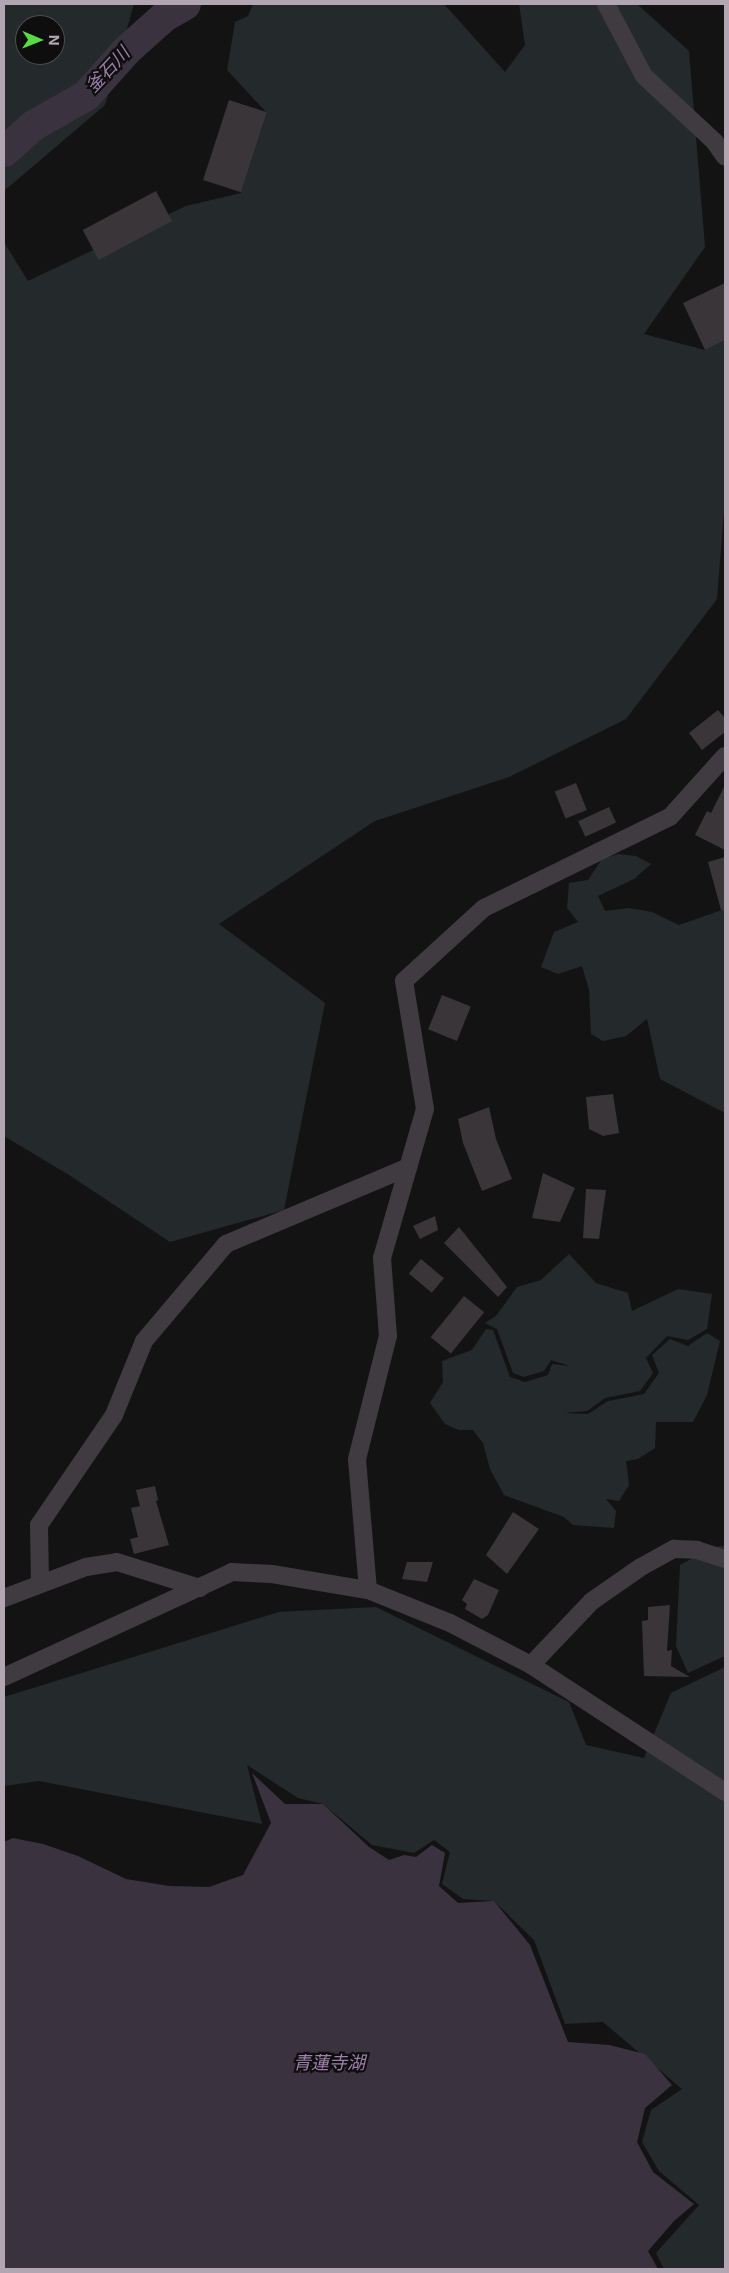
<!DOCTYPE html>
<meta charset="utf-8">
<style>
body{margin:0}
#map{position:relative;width:729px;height:2273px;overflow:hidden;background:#141314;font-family:Inter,"Noto Sans JP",sans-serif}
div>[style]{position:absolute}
.green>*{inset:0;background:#24292c}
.water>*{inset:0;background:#3b3240}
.river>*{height:31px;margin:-15.5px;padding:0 15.5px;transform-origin:15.5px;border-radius:15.5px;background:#3b3240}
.building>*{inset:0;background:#393539;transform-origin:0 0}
.street>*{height:18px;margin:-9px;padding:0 9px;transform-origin:9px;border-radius:9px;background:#403b40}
span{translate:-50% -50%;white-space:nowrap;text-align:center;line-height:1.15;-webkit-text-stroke:4.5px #0f0e0f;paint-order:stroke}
.water-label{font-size:18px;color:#9d80ab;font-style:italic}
.frame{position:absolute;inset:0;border:5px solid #b2a6b3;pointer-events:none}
.north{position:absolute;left:15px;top:15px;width:50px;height:50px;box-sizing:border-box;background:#0f0e0f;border:1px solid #504b51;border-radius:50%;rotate:91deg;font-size:14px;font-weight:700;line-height:20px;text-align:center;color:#b2a6b3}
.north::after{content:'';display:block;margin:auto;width:18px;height:22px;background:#56dd42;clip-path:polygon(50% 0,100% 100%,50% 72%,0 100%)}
</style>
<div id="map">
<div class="green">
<div style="clip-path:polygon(evenodd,4px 4px,134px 4px,105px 105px,4px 191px,4px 4px,25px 25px,55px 25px,55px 55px,25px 55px,25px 25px)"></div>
<div style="clip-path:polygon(253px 4px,444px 4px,505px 72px,525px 45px,519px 4px,637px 4px,689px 51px,705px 247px,644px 334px,705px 350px,725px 340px,725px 498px,717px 599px,626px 719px,509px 777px,375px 821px,219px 924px,325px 1003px,284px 1210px,170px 1242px,69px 1175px,4px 1136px,4px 242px,28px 281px,186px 206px,241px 193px,267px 113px,227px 70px,235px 22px,248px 16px)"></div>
<div style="clip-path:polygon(618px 854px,636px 856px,651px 864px,634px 879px,598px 896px,605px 911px,629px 908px,652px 912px,679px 925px,725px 909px,725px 1113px,660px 1079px,647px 1019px,626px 1036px,603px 1041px,591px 1034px,589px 990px,582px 966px,558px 974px,541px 967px,554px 932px,578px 922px,567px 908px,569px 883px,588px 880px,602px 859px)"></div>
<div style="clip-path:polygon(569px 1254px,596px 1283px,628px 1293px,632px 1311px,678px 1289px,712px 1294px,707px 1329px,688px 1340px,667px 1336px,646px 1358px,653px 1373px,640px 1391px,605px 1398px,587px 1411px,565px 1413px,588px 1414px,608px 1401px,644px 1394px,659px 1373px,652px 1355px,670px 1339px,688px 1346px,707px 1333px,720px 1341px,707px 1395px,693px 1422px,656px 1422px,655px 1448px,638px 1459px,626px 1461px,629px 1485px,619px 1501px,606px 1499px,616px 1511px,614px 1528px,573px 1525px,564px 1517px,504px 1495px,490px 1469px,483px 1443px,473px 1430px,459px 1430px,445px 1424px,430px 1403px,443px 1382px,442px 1361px,472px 1350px,486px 1329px,493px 1330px,510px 1377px,525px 1382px,548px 1375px,552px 1364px,570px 1366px,551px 1360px,544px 1371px,524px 1377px,513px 1373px,497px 1329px,485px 1323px,496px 1316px,517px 1287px,541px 1280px)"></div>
<div style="clip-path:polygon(725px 1546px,725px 1656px,688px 1673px,676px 1646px,680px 1565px,712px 1547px)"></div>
<div style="clip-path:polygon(376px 1607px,569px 1702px,586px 1745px,644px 1758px,671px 1693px,725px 1667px,725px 2269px,664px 2269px,656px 2253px,699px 2205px,659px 2171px,642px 2142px,651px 2110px,682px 2089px,603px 2022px,565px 2024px,534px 1940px,494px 1901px,463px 1899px,442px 1884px,450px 1852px,434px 1840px,414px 1853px,372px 1845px,323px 1804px,298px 1798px,247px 1765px,262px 1824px,39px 1781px,4px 1786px,4px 1697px,279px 1612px)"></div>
</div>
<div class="water">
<div style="clip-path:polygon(252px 1773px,285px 1804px,323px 1804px,369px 1847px,389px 1860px,404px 1855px,416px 1857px,432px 1845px,445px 1853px,439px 1886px,458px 1903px,494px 1901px,530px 1945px,568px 2042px,609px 2045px,645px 2054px,672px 2085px,645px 2108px,637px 2142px,653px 2172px,694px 2204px,674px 2221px,648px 2251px,658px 2269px,4px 2269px,4px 1842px,13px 1838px,43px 1844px,78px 1856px,126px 1879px,169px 1886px,209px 1887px,243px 1875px,271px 1823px)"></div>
</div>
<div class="river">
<div style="left:4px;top:151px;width:39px;rotate:-42deg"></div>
<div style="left:33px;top:125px;width:61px;rotate:-29.5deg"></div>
<div style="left:86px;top:95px;width:60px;rotate:-48.4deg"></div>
<div style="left:126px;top:50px;width:51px;rotate:-41.8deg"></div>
<div style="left:164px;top:16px;width:24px;rotate:-30deg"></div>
</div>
<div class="building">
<div style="left:229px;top:100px;width:40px;height:84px;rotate:18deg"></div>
<div style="left:156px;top:191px;width:34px;height:83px;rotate:62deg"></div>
<div style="clip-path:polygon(725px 283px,725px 340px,705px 350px,683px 303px)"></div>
<div style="clip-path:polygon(718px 710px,725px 718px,725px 732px,702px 750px,689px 733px)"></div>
<div style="left:576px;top:783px;width:29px;height:23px;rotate:68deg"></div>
<div style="clip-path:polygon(725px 785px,725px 850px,695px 835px,707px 811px,711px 813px)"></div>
<div style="left:609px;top:807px;width:17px;height:34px;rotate:65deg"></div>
<div style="clip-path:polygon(725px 857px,725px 910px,721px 910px,708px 862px)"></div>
<div style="left:442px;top:995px;width:31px;height:37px;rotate:22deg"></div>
<div style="clip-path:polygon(613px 1094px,619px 1133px,603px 1136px,589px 1129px,586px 1097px)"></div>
<div style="clip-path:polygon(489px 1107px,496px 1139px,512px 1179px,482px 1191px,463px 1143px,458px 1119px)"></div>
<div style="clip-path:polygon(543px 1173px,575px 1188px,560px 1222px,532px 1218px)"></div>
<div style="clip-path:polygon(586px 1189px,606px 1190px,599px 1239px,583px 1238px)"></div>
<div style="clip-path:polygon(435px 1216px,438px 1230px,420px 1239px,413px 1226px)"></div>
<div style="clip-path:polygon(459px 1227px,507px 1287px,498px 1297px,444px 1243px)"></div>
<div style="left:421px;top:1259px;width:30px;height:19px;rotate:40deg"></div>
<div style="left:464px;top:1296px;width:26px;height:53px;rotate:39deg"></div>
<div style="clip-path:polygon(155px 1486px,158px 1500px,156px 1501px,169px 1545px,134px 1554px,130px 1539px,138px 1537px,131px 1508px,140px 1506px,136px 1490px)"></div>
<div style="clip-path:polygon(513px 1512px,539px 1529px,507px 1574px,486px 1555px)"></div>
<div style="clip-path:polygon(407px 1562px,433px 1562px,427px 1582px,402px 1579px)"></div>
<div style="clip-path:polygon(474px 1579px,499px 1590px,488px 1615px,482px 1619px,465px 1609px,467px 1604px,462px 1600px)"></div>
<div style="clip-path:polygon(670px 1605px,667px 1651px,672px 1650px,671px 1666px,690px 1677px,644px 1676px,642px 1621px,648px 1620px,648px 1607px)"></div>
</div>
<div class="street">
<div style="left:606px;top:4px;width:81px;rotate:62.2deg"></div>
<div style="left:644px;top:76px;width:96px;rotate:42.9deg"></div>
<div style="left:714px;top:141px;width:19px;rotate:55deg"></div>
<div style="left:40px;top:1583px;width:58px;rotate:-91deg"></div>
<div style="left:39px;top:1525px;width:133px;rotate:-55.7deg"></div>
<div style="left:114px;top:1415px;width:80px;rotate:-67.9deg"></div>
<div style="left:144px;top:1341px;width:127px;rotate:-49.8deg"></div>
<div style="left:226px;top:1244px;width:198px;rotate:-22.9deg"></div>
<div style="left:368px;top:1590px;width:131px;rotate:-94.8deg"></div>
<div style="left:357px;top:1459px;width:127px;rotate:-75.9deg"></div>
<div style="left:388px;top:1336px;width:78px;rotate:-94.4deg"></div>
<div style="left:382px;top:1258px;width:155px;rotate:-73.9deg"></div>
<div style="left:425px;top:1109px;width:130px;rotate:-99.3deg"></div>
<div style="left:404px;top:981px;width:108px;rotate:-42.4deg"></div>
<div style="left:484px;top:908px;width:207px;rotate:-26.1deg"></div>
<div style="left:670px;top:817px;width:82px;rotate:-48deg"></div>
<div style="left:4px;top:1598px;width:88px;rotate:-20.7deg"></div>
<div style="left:86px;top:1567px;width:31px;rotate:-9deg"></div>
<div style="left:117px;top:1562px;width:87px;rotate:17.4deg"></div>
<div style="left:531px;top:1665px;width:88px;rotate:-46.4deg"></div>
<div style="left:592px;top:1601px;width:60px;rotate:-34.8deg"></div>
<div style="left:641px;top:1567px;width:38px;rotate:-29deg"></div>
<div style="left:674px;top:1549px;width:23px;rotate:2deg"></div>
<div style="left:697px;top:1550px;width:29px;rotate:18deg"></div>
<div style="left:4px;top:1677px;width:251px;rotate:-24.7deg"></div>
<div style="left:232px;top:1572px;width:40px;rotate:2.9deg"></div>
<div style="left:272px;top:1574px;width:97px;rotate:9.5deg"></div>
<div style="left:368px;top:1590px;width:88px;rotate:21.9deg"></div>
<div style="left:450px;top:1623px;width:91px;rotate:27.4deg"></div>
<div style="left:531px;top:1665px;width:232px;rotate:33.2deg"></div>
</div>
<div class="water-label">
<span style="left:108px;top:70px;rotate:-47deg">釜石川</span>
<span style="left:329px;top:2063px">青蓮寺湖</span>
</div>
<div class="frame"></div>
<div class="north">N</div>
</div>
